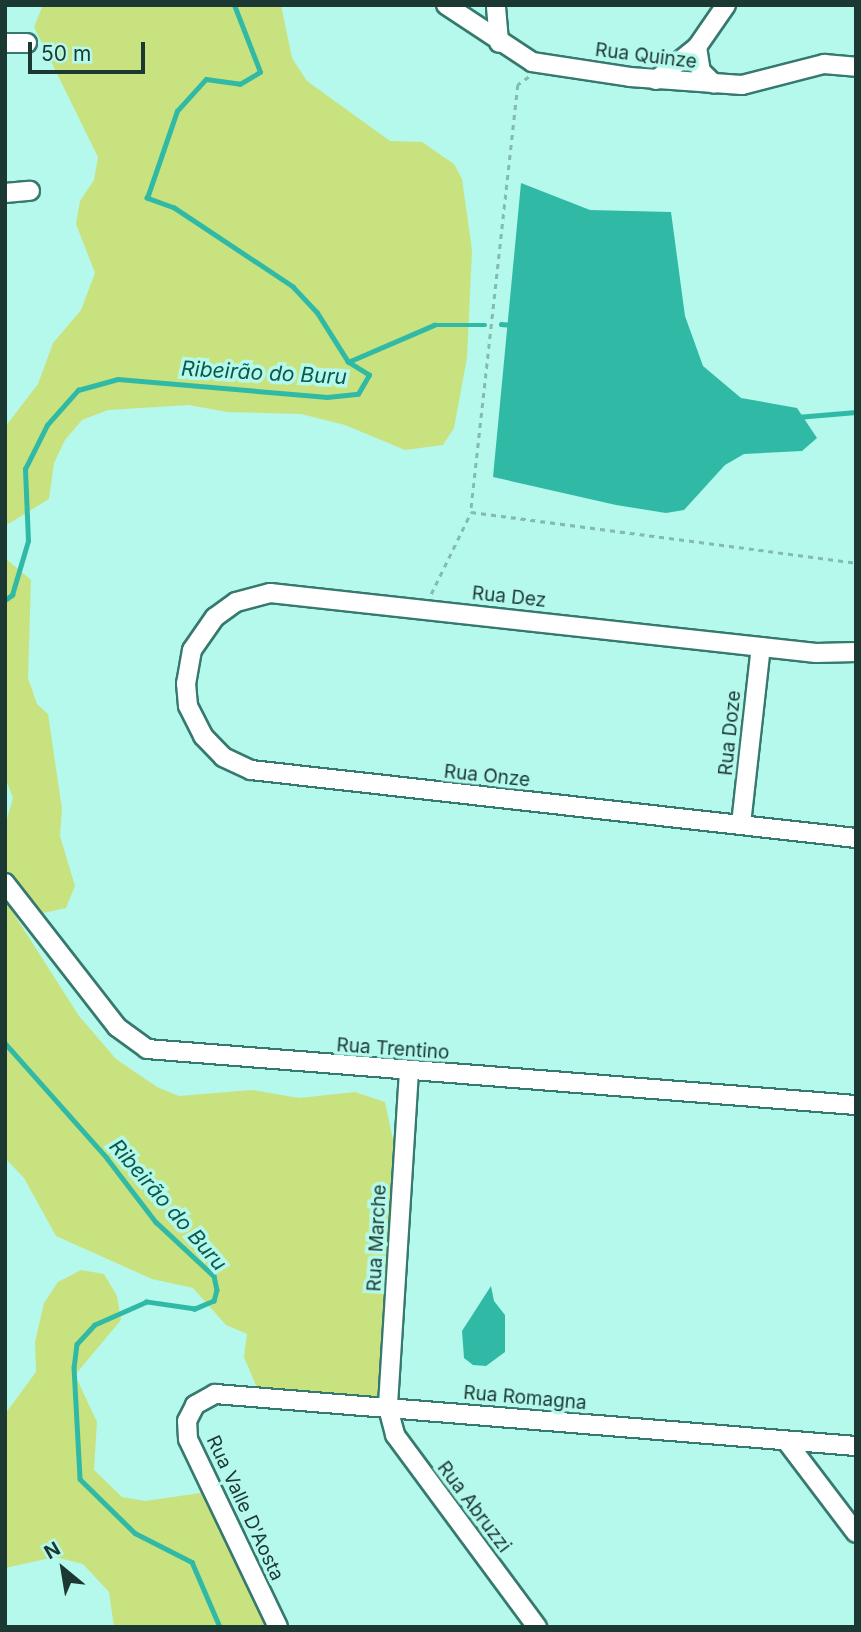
<!DOCTYPE html>
<meta charset="utf-8">
<style>
body{margin:0}
#map{position:relative;width:861px;height:1632px;overflow:hidden;background:#b4f9eb;font-family:Inter,sans-serif}
div>[style]{position:absolute}
.green>*{inset:0;background:#c9e280}
.water>*{inset:0;background:#30baa6}
.stream>*{height:4.5px;margin:-2.25px;padding:0 2.25px;transform-origin:2.25px;border-radius:2.25px;background:#30baa6}
.path>*{height:2.5px;margin-top:-1.25px;transform-origin:0;background:repeating-linear-gradient(90deg,#83bbb0 0 5px,transparent 0 10px)}
.roads{filter:drop-shadow(2px 0 #36796e) drop-shadow(-2px 0 #36796e) drop-shadow(0 2px #36796e) drop-shadow(0 -2px #36796e)}
.minor>*{height:18px;margin:-9px;padding:0 9px;transform-origin:9px;border-radius:9px;background:#fff}
span{translate:-50% -50%;white-space:nowrap;text-align:center;line-height:1.15;-webkit-text-stroke:7px #b4f9eb;paint-order:stroke}
.street-label{font-size:19px;color:#1c3833}
.water-label{font-size:21px;color:#0c584e;font-style:italic}
.frame{position:absolute;inset:0;border:7px solid #1c3833;pointer-events:none}
.north{position:absolute;left:28px;top:1534px;width:70px;height:70px;-webkit-text-stroke:5px #b4f9eb;paint-order:stroke;rotate:330deg;font-size:19px;font-weight:700;line-height:28px;text-align:center;color:#1c3833}
.north::after{content:'';display:block;margin:auto;width:24px;height:32px;background:#1c3833;clip-path:polygon(50% 0,100% 100%,50% 72%,0 100%)}
.scale{position:absolute;left:28px;top:42px;width:117px;height:32px;box-sizing:border-box;border:4px solid #1c3833;border-top:0;padding-left:9px;font-size:21px;line-height:24px;white-space:nowrap;color:#1c3833;-webkit-text-stroke:5px #b4f9eb;paint-order:stroke}
</style>
<div id="map">
<div class="green">
<div style="clip-path:polygon(43px 5px,281px 5px,292px 58px,307px 81px,390px 141px,422px 142px,454px 164px,462px 179px,472px 250px,467px 358px,454px 428px,443px 445px,405px 450px,345px 425px,301px 414px,227px 412px,189px 405px,108px 410px,82px 420px,65px 440px,54px 463px,49px 499px,5px 526px,5px 427px,38px 384px,53px 343px,81px 310px,95px 273px,76px 224px,80px 201px,94px 180px,98px 157px,34px 27px)"></div>
<div style="clip-path:polygon(5px 558px,31px 580px,28px 678px,37px 704px,48px 714px,62px 809px,60px 836px,75px 886px,66px 908px,43px 913px,17px 889px,5px 867px,5px 826px,13px 798px,5px 777px)"></div>
<div style="clip-path:polygon(5px 900px,79px 1016px,116px 1059px,157px 1087px,179px 1096px,252px 1090px,299px 1098px,355px 1092px,385px 1102px,396px 1154px,387px 1399px,322px 1407px,305px 1391px,257px 1388px,244px 1357px,247px 1334px,226px 1325px,193px 1288px,152px 1279px,56px 1236px,24px 1178px,5px 1158px)"></div>
<div style="clip-path:polygon(81px 1270px,104px 1274px,117px 1296px,121px 1320px,75px 1375px,97px 1422px,94px 1470px,122px 1497px,145px 1501px,221px 1490px,276px 1627px,114px 1627px,109px 1592px,83px 1564px,55px 1557px,5px 1568px,5px 1414px,36px 1372px,35px 1342px,44px 1303px,58px 1282px)"></div>
</div>
<div class="water">
<div style="clip-path:polygon(521px 183px,590px 210px,671px 212px,685px 316px,703px 366px,741px 398px,797px 408px,817px 438px,802px 451px,744px 454px,725px 465px,684px 510px,666px 513px,616px 505px,493px 477px)"></div>
<div style="clip-path:polygon(491px 1286px,494px 1301px,505px 1315px,505px 1352px,486px 1366px,473px 1365px,464px 1358px,462px 1331px)"></div>
</div>
<div class="stream">
<div style="left:501px;top:324px;width:12px;rotate:5deg"></div>
<div style="left:348px;top:362px;width:94px;rotate:-23.3deg"></div>
<div style="left:434px;top:325px;width:51px"></div>
<div style="left:797px;top:417px;width:59px;rotate:-4.8deg"></div>
<div style="left:5px;top:600px;width:9px;rotate:-36deg"></div>
<div style="left:12px;top:595px;width:56px;rotate:-73.5deg"></div>
<div style="left:28px;top:541px;width:72px;rotate:-92.4deg"></div>
<div style="left:25px;top:469px;width:49px;rotate:-63.4deg"></div>
<div style="left:47px;top:425px;width:47px;rotate:-48.5deg"></div>
<div style="left:78px;top:390px;width:41px;rotate:-15.4deg"></div>
<div style="left:118px;top:379px;width:210px;rotate:4.9deg"></div>
<div style="left:327px;top:397px;width:31px;rotate:-6deg"></div>
<div style="left:358px;top:394px;width:22px;rotate:-60deg"></div>
<div style="left:369px;top:375px;width:25px;rotate:-148deg"></div>
<div style="left:348px;top:362px;width:58px;rotate:-122.3deg"></div>
<div style="left:317px;top:313px;width:35px;rotate:-133deg"></div>
<div style="left:293px;top:287px;width:143px;rotate:-146.4deg"></div>
<div style="left:174px;top:208px;width:29px;rotate:-160deg"></div>
<div style="left:147px;top:198px;width:92px;rotate:-71deg"></div>
<div style="left:177px;top:111px;width:43px;rotate:-47.8deg"></div>
<div style="left:206px;top:79px;width:34px;rotate:8deg"></div>
<div style="left:240px;top:84px;width:23px;rotate:-31deg"></div>
<div style="left:260px;top:72px;width:72px;rotate:-111.2deg"></div>
<div style="left:5px;top:1043px;width:154px;rotate:48.4deg"></div>
<div style="left:107px;top:1158px;width:81px;rotate:52.6deg"></div>
<div style="left:156px;top:1222px;width:79px;rotate:43deg"></div>
<div style="left:214px;top:1276px;width:14px;rotate:78deg"></div>
<div style="left:217px;top:1290px;width:11px;rotate:105deg"></div>
<div style="left:214px;top:1301px;width:21px;rotate:157deg"></div>
<div style="left:195px;top:1309px;width:49px;rotate:-171.7deg"></div>
<div style="left:147px;top:1302px;width:57px;rotate:156.1deg"></div>
<div style="left:95px;top:1325px;width:26px;rotate:133deg"></div>
<div style="left:77px;top:1344px;width:23px;rotate:97deg"></div>
<div style="left:74px;top:1367px;width:112px;rotate:86.9deg"></div>
<div style="left:80px;top:1479px;width:77px;rotate:44.5deg"></div>
<div style="left:135px;top:1533px;width:64px;rotate:27deg"></div>
<div style="left:192px;top:1562px;width:71px;rotate:66.7deg"></div>
</div>
<div class="path">
<div style="left:529px;top:77px;width:14px;rotate:144deg"></div>
<div style="left:518px;top:85px;width:430px;rotate:96.3deg"></div>
<div style="left:471px;top:512px;width:388px;rotate:7.5deg"></div>
<div style="left:431px;top:594px;width:91px;rotate:-64deg"></div>
</div>
<div class="roads">
<div class="minor">
<div style="left:446px;top:5px;width:103px;rotate:33.5deg"></div>
<div style="left:532px;top:62px;width:99px;rotate:8.7deg"></div>
<div style="left:630px;top:77px;width:112px;rotate:4.1deg"></div>
<div style="left:742px;top:85px;width:85px;rotate:-14.4deg"></div>
<div style="left:824px;top:64px;width:32px;rotate:5deg"></div>
<div style="left:496px;top:7px;width:36px;rotate:85deg"></div>
<div style="left:5px;top:43px;width:22px"></div>
<div style="left:697px;top:47px;width:24px;rotate:81deg"></div>
<div style="left:701px;top:71px;width:18px;rotate:45deg"></div>
<div style="left:656px;top:80px;width:53px;rotate:-38.8deg"></div>
<div style="left:697px;top:47px;width:51px;rotate:-55.4deg"></div>
<div style="left:5px;top:193px;width:25px;rotate:-5deg"></div>
<div style="left:856px;top:652px;width:40px;rotate:178.6deg"></div>
<div style="left:816px;top:653px;width:549px;rotate:-173.73deg"></div>
<div style="left:270px;top:593px;width:35px;rotate:165deg"></div>
<div style="left:236px;top:602px;width:26px;rotate:144deg"></div>
<div style="left:215px;top:617px;width:40px;rotate:124.9deg"></div>
<div style="left:192px;top:650px;width:34px;rotate:100deg"></div>
<div style="left:186px;top:683px;width:23px;rotate:85deg"></div>
<div style="left:188px;top:706px;width:34px;rotate:63deg"></div>
<div style="left:203px;top:736px;width:29px;rotate:46deg"></div>
<div style="left:223px;top:757px;width:31px;rotate:25deg"></div>
<div style="left:251px;top:770px;width:609px;rotate:6.41deg"></div>
<div style="left:741px;top:824px;width:178px;rotate:-83.6deg"></div>
<div style="left:5px;top:883px;width:182px;rotate:52.1deg"></div>
<div style="left:117px;top:1027px;width:37px;rotate:36deg"></div>
<div style="left:147px;top:1049px;width:711px;rotate:4.52deg"></div>
<div style="left:409px;top:1071px;width:338px;rotate:93.6deg"></div>
<div style="left:388px;top:1408px;width:28px;rotate:75deg"></div>
<div style="left:395px;top:1435px;width:239px;rotate:53.5deg"></div>
<div style="left:787px;top:1442px;width:114px;rotate:52.8deg"></div>
<div style="left:278px;top:1627px;width:208px;rotate:-115.6deg"></div>
<div style="left:188px;top:1439px;width:18px;rotate:-93deg"></div>
<div style="left:187px;top:1421px;width:18px;rotate:-63deg"></div>
<div style="left:195px;top:1405px;width:23px;rotate:-29deg"></div>
<div style="left:215px;top:1394px;width:643px;rotate:4.64deg"></div>
</div>
</div>
<div class="street-label">
<span style="left:646px;top:56px;rotate:7deg">Rua Quinze</span>
<span style="left:509px;top:597px;rotate:6deg">Rua Dez</span>
<span style="left:730px;top:733px;rotate:-84deg">Rua Doze</span>
<span style="left:487px;top:776px;rotate:6deg">Rua Onze</span>
<span style="left:393px;top:1049px;rotate:4deg">Rua Trentino</span>
<span style="left:377px;top:1238px;rotate:-87deg">Rua Marche</span>
<span style="left:525px;top:1398px;rotate:5deg">Rua Romagna</span>
<span style="left:474px;top:1507px;rotate:53deg">Rua Abruzzi</span>
<span style="left:245px;top:1508px;rotate:65deg">Rua Valle D'Aosta</span>
</div>
<div class="water-label">
<span style="left:264px;top:373px;rotate:3deg">Ribeirão do Buru</span>
<span style="left:168px;top:1205px;rotate:49deg">Ribeirão do Buru</span>
</div>
<div class="frame"></div>
<div class="north">N</div>
<div class="scale">50 m</div>
</div>
